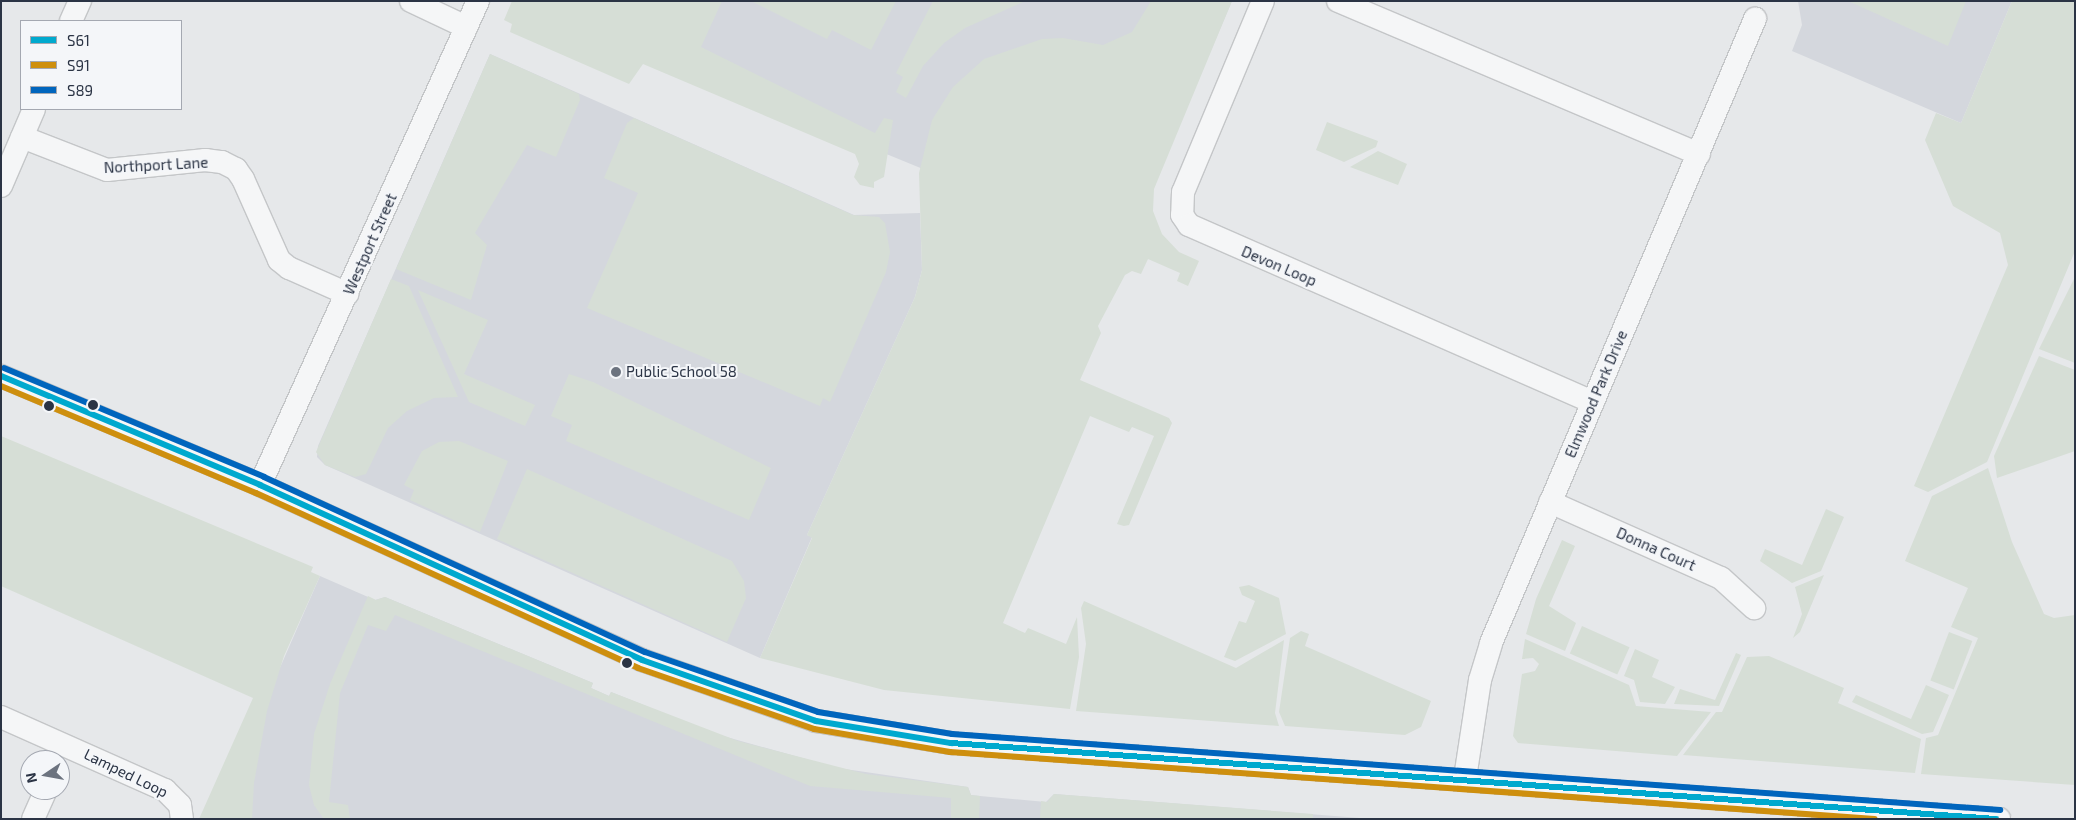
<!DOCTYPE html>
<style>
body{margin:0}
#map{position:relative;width:2076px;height:820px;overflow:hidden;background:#e6e8ea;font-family:"Exo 2",sans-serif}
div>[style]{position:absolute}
.built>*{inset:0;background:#d4d7dd}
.green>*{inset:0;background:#d6ded6;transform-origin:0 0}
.roads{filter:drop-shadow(1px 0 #c4c6c8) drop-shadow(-1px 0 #c4c6c8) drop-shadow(0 1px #c4c6c8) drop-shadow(0 -1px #c4c6c8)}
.minor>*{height:22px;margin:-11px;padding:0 11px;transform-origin:11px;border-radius:11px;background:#f5f6f7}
.bus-1>*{height:6px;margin:-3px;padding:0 3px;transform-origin:3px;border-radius:3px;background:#00a9ce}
.bus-2>*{height:6px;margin:-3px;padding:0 3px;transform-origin:3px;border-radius:3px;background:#ce8f0e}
.bus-3>*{height:6px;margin:-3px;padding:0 3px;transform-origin:3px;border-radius:3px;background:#0065bd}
.dots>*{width:14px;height:14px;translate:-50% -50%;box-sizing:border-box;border:2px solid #f4f6f9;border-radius:50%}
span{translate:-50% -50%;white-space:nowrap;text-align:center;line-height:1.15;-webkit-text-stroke:4px #f4f6f9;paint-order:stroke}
.street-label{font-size:15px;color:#2b3445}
.poi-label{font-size:15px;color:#2b3445}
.left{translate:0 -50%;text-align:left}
.frame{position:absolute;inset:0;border:2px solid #2b3445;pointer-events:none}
.legend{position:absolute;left:20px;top:20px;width:162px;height:90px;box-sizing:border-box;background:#f4f6f9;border:1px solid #a4a8b1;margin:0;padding:6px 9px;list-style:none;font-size:15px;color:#2b3445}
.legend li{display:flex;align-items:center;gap:10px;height:25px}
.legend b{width:25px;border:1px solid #a4a8b1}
.north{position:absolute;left:20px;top:750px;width:50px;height:50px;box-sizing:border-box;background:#f4f6f9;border:1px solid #a4a8b1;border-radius:50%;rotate:258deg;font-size:14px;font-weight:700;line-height:20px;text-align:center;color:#2b3445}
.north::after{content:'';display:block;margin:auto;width:18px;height:22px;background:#6c737f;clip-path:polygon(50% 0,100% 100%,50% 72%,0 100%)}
</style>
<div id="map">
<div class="built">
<div style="clip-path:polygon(524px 1px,1232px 1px,1125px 252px,523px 5px)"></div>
<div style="clip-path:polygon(1798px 1px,2012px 1px,1961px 123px,1792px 51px,1802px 25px)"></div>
<div style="clip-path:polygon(490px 54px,854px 215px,920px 213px,922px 270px,915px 297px,807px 535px,812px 537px,760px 658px,325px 465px,317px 457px,318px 446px)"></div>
<div style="clip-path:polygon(320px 576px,375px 600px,385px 597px,593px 683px,591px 688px,609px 696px,611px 692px,716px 734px,838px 768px,968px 787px,971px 795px,980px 796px,1046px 802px,1054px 794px,1373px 819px,214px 819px)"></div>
</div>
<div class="green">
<div style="clip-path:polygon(512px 1px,722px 1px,701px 47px,875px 133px,884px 118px,893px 120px,884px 177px,874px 182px,874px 188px,860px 185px,854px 177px,859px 164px,855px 154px,643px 64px,629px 84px,510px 32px,512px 24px,504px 20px)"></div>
<div style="clip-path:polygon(751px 1px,896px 1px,871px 50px,832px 30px,827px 39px)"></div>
<div style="clip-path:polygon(933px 1px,1023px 2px,965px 28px,944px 43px,923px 66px,906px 98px,896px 92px,903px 77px,896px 73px)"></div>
<div style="clip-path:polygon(1151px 1px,1232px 1px,1154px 189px,1153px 211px,1162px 234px,1179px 252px,1199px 261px,1188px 286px,1177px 281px,1180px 273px,1148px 259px,1141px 274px,1132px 271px,1125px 275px,1098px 326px,1101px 333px,1080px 380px,1169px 418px,1172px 423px,1129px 525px,1124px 526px,1117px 524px,1154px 436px,1132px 427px,1129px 432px,1090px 416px,1003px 623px,1025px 633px,1028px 628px,1066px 644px,1077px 617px,1079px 657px,1070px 709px,884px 690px,760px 658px,812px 538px,807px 535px,915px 297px,922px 270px,919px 173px,932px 120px,953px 87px,984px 59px,1042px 39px,1063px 38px,1103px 45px,1132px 32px)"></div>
<div style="clip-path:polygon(1848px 1px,1966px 1px,1948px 46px)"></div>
<div style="clip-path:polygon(2012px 1px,2075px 1px,2075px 251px,1987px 462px,1928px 492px,1914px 486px,2008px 265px,2000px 233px,1953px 206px,1925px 140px,1936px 113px,1961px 123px)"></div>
<div style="clip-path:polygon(490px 54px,579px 94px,580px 100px,556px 157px,527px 145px,475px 233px,487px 245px,471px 300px,396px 269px)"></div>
<div style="clip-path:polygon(634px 118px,853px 215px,879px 217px,885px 223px,890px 252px,886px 272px,830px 402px,823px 398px,820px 406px,587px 308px,638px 193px,604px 178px,627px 123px)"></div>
<div style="clip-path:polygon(1327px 122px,1378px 141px,1376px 147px,1344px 162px,1316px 150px)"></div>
<div style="clip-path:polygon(1378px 151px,1407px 164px,1398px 185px,1350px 167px)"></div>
<div style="clip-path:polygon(2075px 277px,2074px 311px,2075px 363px,2039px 349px)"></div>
<div style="clip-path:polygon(391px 279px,409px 286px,458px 397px,434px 398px,407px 411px,388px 428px,366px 474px,355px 477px,325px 465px,316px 452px)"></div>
<div style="clip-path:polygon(418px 290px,488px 320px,464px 374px,535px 405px,525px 426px,469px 402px)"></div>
<div style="clip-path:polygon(2039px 356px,2075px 370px,2075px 451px,1997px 478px,1994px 456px)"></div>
<div style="clip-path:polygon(569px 374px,593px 382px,771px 468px,749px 520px,566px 441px,572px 425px,551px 416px)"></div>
<div style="clip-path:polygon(1px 436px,313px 567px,311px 572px,320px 576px,284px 656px,267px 711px,254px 783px,252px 819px,199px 819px,253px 698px,1px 586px)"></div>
<div style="clip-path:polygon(459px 441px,508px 461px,480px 532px,410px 500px,414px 490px,404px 485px,422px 451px,439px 442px)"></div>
<div style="clip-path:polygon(1988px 468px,2012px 542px,2044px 614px,2054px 618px,2075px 615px,2075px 785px,1921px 774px,1926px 738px,1938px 735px,1978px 638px,1951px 627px,1968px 588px,1905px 561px,1932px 496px)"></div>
<div style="clip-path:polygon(527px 469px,732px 561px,744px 581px,746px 598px,727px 642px,497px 539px)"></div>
<div style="clip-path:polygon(1826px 509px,1844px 517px,1821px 571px,1792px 583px,1760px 561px,1765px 549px,1802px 565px)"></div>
<div style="clip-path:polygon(1562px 540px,1575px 546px,1549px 606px,1576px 623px,1565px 651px,1526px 634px,1536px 599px)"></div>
<div style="clip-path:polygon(1824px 575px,1800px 632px,1793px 638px,1802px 614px,1795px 587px)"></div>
<div style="clip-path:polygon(1249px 585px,1279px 598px,1286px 634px,1235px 661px,1224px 657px,1239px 621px,1246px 623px,1255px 601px,1242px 595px,1239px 587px)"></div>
<div style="clip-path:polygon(368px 596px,376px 600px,385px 597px,593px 683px,591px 688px,609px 696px,611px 692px,738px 741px,866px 774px,968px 787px,971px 795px,980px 796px,979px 819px,951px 818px,951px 798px,810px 786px,395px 615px,386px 631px,368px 625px,340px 693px,329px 802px,348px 805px,350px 819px,324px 819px,314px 805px,309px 785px,314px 734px,330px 684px)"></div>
<div style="clip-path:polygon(1084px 601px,1236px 668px,1284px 640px,1275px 713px,1279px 726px,1076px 711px,1086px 644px,1081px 608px)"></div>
<div style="left:1582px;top:626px;width:52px;height:30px;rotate:24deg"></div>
<div style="clip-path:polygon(1301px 631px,1309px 634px,1305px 646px,1431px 701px,1421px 727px,1405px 735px,1285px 726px,1279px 712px,1290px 638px)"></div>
<div style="left:1949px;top:632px;width:25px;height:52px;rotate:21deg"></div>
<div style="clip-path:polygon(1525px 639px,1629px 685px,1636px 706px,1711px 712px,1677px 756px,1518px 743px,1513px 736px,1522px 674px,1535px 671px,1539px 664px,1533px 658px,1522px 659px)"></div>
<div style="clip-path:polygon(1635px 649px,1659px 660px,1652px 677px,1675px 687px,1665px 704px,1640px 702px,1634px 680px,1624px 676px)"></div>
<div style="clip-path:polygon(1736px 653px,1741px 655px,1719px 706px,1674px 704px,1680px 689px,1715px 700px)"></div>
<div style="clip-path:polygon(1769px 656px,1844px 688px,1838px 703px,1921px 739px,1915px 773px,1683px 755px,1716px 712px,1722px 712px,1747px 657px)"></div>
<div style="clip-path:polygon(1926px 685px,1949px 695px,1933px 732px,1922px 734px,1852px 702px,1856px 695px,1911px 719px)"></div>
<div style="clip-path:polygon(1054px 794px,1313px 814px,1313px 819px,1040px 819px,1041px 801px,1047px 802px)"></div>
</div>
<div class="roads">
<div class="minor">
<div style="left:411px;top:1px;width:61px;rotate:25.3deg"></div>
<div style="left:1263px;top:1px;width:207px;rotate:112.7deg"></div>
<div style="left:1183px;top:192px;width:23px;rotate:92deg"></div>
<div style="left:1182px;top:215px;width:12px;rotate:55deg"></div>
<div style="left:1189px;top:225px;width:441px;rotate:23.7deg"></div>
<div style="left:1338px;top:1px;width:392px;rotate:23deg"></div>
<div style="left:71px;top:21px;width:22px;rotate:-66deg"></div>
<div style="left:22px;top:137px;width:91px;rotate:21.2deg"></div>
<div style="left:107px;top:170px;width:99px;rotate:-5.8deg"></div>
<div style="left:205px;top:160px;width:17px;rotate:7deg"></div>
<div style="left:222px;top:162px;width:16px;rotate:27deg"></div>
<div style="left:236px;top:169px;width:12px;rotate:55deg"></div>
<div style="left:243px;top:179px;width:89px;rotate:66deg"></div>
<div style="left:279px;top:260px;width:13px;rotate:39deg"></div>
<div style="left:289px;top:268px;width:64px;rotate:23.8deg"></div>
<div style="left:1px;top:186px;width:84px;rotate:-66.8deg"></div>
<div style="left:1px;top:376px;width:281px;rotate:22.8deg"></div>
<div style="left:260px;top:485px;width:420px;rotate:24.6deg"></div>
<div style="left:642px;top:660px;width:184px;rotate:19.3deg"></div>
<div style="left:816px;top:721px;width:137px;rotate:9.3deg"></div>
<div style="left:951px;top:743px;width:1051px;rotate:4.15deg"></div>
<div style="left:260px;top:485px;width:531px;rotate:-65.75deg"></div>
<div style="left:1550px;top:502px;width:187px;rotate:24deg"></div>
<div style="left:1721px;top:578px;width:45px;rotate:42.3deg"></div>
<div style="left:1px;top:717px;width:180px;rotate:24deg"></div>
<div style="left:165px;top:790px;width:21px;rotate:45deg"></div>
<div style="left:180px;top:805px;width:14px;rotate:82deg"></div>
<div style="left:1465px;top:778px;width:99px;rotate:-81.3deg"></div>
<div style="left:1480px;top:680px;width:39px;rotate:-73deg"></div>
<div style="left:1491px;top:643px;width:678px;rotate:-67.07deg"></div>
<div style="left:33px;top:819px;width:32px;rotate:-66deg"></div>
</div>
</div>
<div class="bus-1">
<div style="left:1px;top:376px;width:281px;rotate:22.8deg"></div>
<div style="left:260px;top:485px;width:420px;rotate:24.6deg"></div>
<div style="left:642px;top:660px;width:184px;rotate:19.3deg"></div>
<div style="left:816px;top:721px;width:137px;rotate:9.3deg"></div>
<div style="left:951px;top:743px;width:1048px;rotate:4.16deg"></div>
</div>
<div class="bus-2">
<div style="left:1px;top:386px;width:277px;rotate:22.8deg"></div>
<div style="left:256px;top:493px;width:420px;rotate:24.6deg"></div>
<div style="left:638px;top:668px;width:186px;rotate:19.1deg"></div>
<div style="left:814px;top:729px;width:138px;rotate:9.6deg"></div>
<div style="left:950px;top:752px;width:927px;rotate:4.14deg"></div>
</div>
<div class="bus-3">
<div style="left:4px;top:368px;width:282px;rotate:22.7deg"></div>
<div style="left:264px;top:477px;width:419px;rotate:24.7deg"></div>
<div style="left:645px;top:652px;width:183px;rotate:19.1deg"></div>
<div style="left:818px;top:712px;width:136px;rotate:9.3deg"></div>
<div style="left:952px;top:734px;width:1051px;rotate:4.15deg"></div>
</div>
<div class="dots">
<div style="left:616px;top:372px;background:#6c737f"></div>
<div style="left:93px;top:405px;background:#2b3445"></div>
<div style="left:49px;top:406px;background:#2b3445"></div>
<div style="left:627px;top:663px;background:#2b3445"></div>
</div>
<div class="street-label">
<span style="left:156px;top:165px;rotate:-3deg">Northport Lane</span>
<span style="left:370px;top:244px;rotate:-66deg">Westport Street</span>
<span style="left:1279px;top:266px;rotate:23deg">Devon Loop</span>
<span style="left:1596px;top:394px;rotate:-67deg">Elmwood Park Drive</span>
<span style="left:1656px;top:549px;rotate:24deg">Donna Court</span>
<span style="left:126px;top:773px;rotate:26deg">Lamped Loop</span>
</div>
<div class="poi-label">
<span class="left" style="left:626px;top:372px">Public School 58</span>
</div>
<div class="frame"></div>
<ul class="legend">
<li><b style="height:6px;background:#00a9ce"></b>S61</li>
<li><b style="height:6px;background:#ce8f0e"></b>S91</li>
<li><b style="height:6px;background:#0065bd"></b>S89</li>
</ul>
<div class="north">N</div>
</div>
